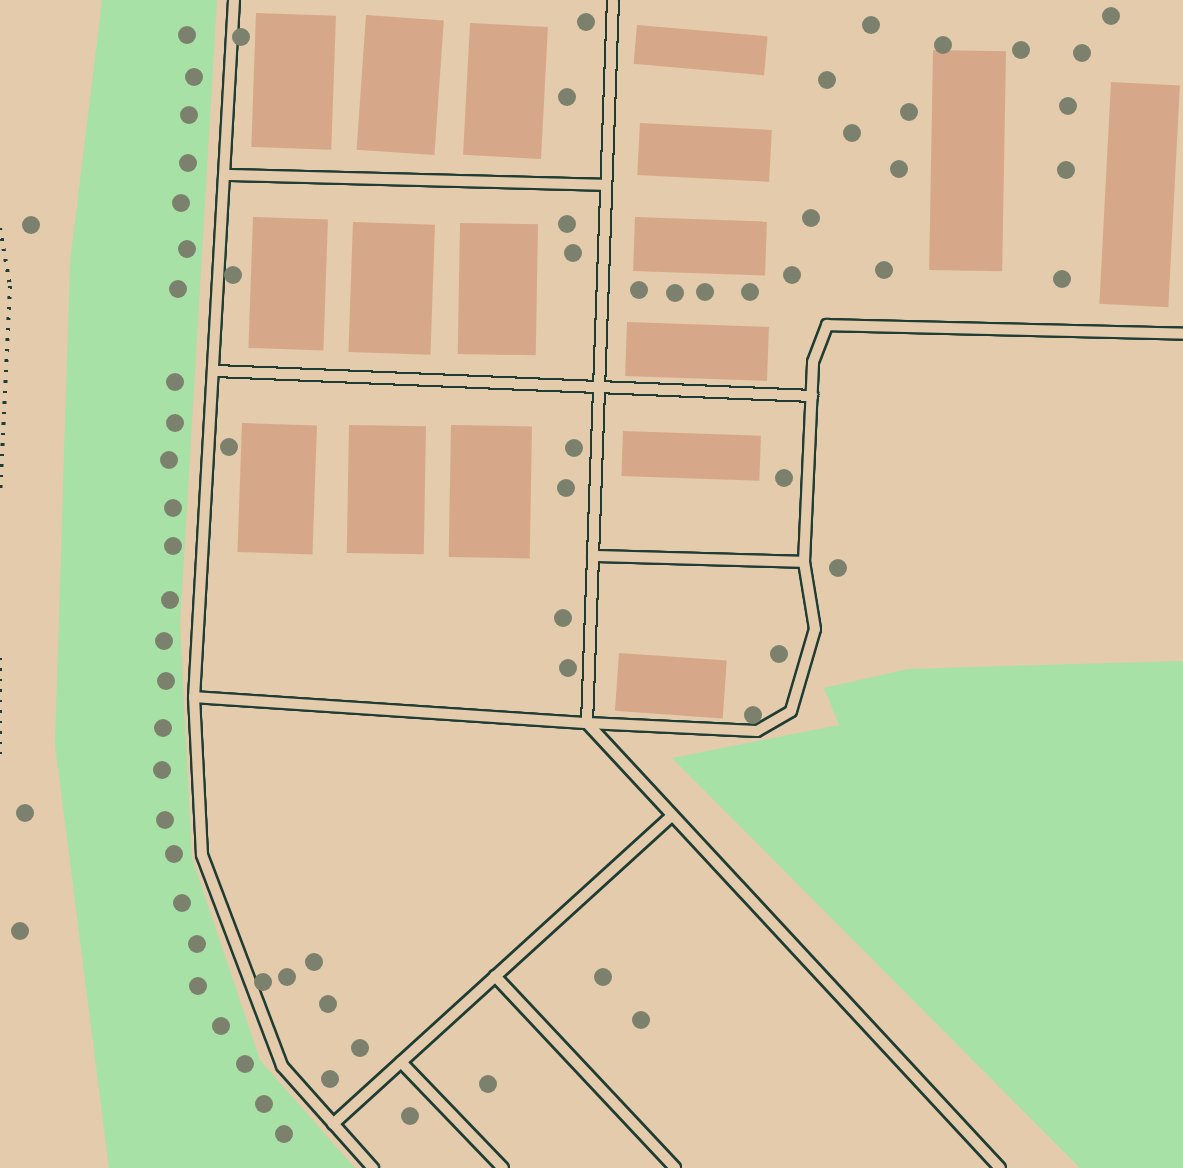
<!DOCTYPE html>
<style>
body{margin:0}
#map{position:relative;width:1183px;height:1168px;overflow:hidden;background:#e3cbab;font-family:"Gochi Hand",sans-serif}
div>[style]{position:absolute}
.green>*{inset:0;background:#a8e1a6}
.building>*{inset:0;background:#d7a789;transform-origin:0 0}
.path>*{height:4px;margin-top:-2px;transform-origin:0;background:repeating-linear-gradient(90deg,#1f3d34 0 2.5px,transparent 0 10.5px)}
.roads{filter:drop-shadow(2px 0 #1f3d34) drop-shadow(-2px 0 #1f3d34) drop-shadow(0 2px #1f3d34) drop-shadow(0 -2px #1f3d34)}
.lane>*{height:10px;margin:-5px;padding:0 5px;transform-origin:5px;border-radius:5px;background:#e3cbab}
.trees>*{width:18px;height:18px;margin:-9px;border-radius:50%;background:#7b816d}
span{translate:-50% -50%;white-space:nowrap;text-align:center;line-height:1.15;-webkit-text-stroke:8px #e3cbab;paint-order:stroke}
</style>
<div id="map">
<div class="green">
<div style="clip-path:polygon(102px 0,217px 0,180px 625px,192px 858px,260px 1060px,355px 1168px,109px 1168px,55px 745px,70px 263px)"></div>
<div style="clip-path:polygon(1183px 661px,1183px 1168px,1080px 1168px,672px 758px,839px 725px,824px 688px,908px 669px)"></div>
</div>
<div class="building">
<div style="left:256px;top:13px;width:80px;height:134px;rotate:2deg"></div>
<div style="left:366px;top:15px;width:78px;height:135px;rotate:4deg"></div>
<div style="left:470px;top:23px;width:78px;height:132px;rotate:3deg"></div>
<div style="left:637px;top:25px;width:131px;height:39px;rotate:5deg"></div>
<div style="left:933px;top:50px;width:73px;height:220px;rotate:1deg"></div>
<div style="left:1111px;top:82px;width:69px;height:222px;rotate:3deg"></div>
<div style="left:640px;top:123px;width:132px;height:52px;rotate:3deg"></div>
<div style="left:253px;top:217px;width:75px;height:131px;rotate:2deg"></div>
<div style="left:635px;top:217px;width:132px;height:54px;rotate:2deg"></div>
<div style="left:353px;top:222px;width:82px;height:130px;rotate:2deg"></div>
<div style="left:460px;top:223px;width:78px;height:131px;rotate:1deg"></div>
<div style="left:627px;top:322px;width:142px;height:54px;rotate:2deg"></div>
<div style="left:242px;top:423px;width:75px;height:129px;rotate:2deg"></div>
<div style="left:349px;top:425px;width:77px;height:128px;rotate:1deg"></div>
<div style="left:451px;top:425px;width:81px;height:132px;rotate:1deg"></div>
<div style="left:623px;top:431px;width:138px;height:45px;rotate:2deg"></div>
<div style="left:619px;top:653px;width:108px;height:58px;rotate:4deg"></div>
</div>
<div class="path">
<div style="left:0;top:228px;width:59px;rotate:80.2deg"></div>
<div style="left:10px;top:286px;width:209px;rotate:92.7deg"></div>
<div style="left:0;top:658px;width:96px;rotate:90deg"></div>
</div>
<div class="roads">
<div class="lane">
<div style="left:234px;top:0;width:698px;rotate:93.28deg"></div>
<div style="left:194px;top:697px;width:158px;rotate:87.1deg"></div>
<div style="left:202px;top:855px;width:226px;rotate:69.2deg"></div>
<div style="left:282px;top:1066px;width:137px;rotate:48.3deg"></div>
<div style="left:226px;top:175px;width:380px;rotate:1.5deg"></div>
<div style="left:216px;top:371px;width:597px;rotate:2.4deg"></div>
<div style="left:593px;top:556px;width:211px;rotate:1.6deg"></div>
<div style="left:194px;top:697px;width:394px;rotate:3.8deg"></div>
<div style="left:587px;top:723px;width:723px;rotate:-87.94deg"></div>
<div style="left:587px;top:723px;width:170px;rotate:2.7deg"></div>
<div style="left:757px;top:731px;width:39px;rotate:-30deg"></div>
<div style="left:791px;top:711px;width:85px;rotate:-73.7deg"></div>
<div style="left:815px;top:629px;width:68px;rotate:-99.3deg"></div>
<div style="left:804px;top:562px;width:200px;rotate:-87.4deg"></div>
<div style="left:813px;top:362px;width:40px;rotate:-69deg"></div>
<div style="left:827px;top:325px;width:356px;rotate:1.4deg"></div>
<div style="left:587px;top:723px;width:607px;rotate:47.14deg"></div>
<div style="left:495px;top:976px;width:263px;rotate:46.8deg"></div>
<div style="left:401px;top:1062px;width:147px;rotate:46.1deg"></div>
<div style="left:333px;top:1124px;width:453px;rotate:-42.3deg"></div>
</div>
</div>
<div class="trees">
<div style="left:1111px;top:16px"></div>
<div style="left:586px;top:22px"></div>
<div style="left:871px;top:25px"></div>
<div style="left:187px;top:35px"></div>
<div style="left:241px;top:37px"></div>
<div style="left:943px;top:45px"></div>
<div style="left:1021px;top:50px"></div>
<div style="left:1082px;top:53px"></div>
<div style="left:194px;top:77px"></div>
<div style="left:827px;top:80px"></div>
<div style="left:567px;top:97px"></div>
<div style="left:1068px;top:106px"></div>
<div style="left:909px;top:112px"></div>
<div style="left:189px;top:115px"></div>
<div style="left:852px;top:133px"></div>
<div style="left:188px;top:163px"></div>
<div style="left:899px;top:169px"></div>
<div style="left:1066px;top:170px"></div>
<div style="left:181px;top:203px"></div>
<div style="left:811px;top:218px"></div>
<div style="left:567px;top:224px"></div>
<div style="left:31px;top:225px"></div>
<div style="left:187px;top:249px"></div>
<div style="left:573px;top:253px"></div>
<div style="left:884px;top:270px"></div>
<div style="left:233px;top:275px"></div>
<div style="left:792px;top:275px"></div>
<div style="left:1062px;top:279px"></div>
<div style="left:178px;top:289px"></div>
<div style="left:639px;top:290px"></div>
<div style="left:705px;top:292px"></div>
<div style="left:750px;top:292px"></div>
<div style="left:675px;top:293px"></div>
<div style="left:175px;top:382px"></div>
<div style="left:175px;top:423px"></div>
<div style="left:229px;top:447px"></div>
<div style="left:574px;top:448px"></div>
<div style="left:169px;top:460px"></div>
<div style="left:784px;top:478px"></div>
<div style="left:566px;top:488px"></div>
<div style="left:173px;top:508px"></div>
<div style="left:173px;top:546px"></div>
<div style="left:838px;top:568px"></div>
<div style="left:170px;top:600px"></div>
<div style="left:563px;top:618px"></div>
<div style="left:164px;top:641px"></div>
<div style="left:779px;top:654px"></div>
<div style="left:568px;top:668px"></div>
<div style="left:166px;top:681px"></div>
<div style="left:753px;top:715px"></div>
<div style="left:163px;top:728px"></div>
<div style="left:162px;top:770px"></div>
<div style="left:25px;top:813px"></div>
<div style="left:165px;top:820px"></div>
<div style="left:174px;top:854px"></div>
<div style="left:182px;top:903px"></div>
<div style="left:20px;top:931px"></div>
<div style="left:197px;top:944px"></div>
<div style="left:314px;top:962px"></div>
<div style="left:287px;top:977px"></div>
<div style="left:603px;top:977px"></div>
<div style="left:263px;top:982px"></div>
<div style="left:198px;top:986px"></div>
<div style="left:328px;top:1004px"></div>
<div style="left:641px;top:1020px"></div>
<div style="left:221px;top:1026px"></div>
<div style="left:360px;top:1048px"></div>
<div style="left:245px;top:1064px"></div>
<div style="left:330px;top:1079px"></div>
<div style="left:488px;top:1084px"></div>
<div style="left:264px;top:1104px"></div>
<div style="left:410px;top:1116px"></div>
<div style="left:284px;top:1134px"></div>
</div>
</div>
